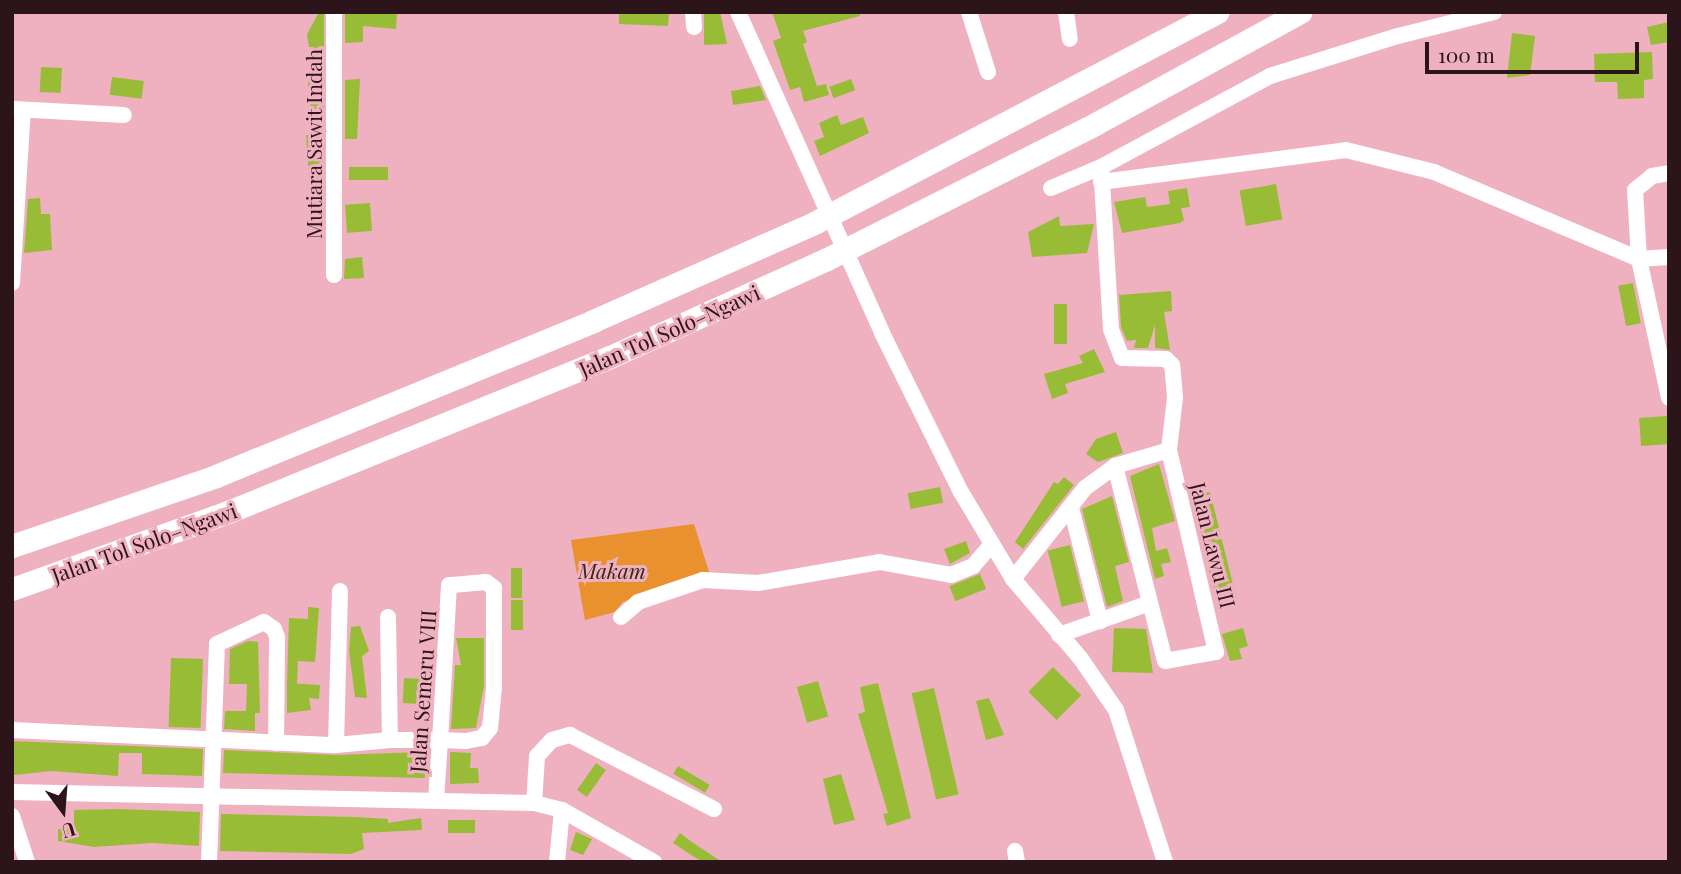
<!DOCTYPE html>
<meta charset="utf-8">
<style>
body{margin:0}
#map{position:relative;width:1681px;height:874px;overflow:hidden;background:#efb0bf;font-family:"Playfair Display",serif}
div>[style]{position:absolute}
.green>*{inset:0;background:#e9902f}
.building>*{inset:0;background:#99bc36;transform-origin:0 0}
.minor>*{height:16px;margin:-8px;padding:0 8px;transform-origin:8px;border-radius:8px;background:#fff}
.highway>*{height:23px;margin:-11.5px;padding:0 11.5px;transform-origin:11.5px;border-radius:11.5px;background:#fff}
span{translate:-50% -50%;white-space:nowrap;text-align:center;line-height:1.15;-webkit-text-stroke:6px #efb0bf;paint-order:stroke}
.street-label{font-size:21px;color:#2b151b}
.park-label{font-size:21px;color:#392716;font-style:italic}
.frame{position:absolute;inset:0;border:14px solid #2b151b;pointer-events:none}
.north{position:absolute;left:28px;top:776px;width:70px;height:70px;-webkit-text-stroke:5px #efb0bf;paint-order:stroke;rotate:164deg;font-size:19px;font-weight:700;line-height:28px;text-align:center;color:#2b151b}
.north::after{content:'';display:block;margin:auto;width:24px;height:32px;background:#2b151b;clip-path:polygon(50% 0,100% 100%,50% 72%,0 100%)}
.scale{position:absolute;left:1425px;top:42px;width:214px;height:32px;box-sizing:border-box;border:4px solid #2b151b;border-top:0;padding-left:9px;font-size:21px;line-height:24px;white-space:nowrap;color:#2b151b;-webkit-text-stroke:5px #efb0bf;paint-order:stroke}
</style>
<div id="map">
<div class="green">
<div style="clip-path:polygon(694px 524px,710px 575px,623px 602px,615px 612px,585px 620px,571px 540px)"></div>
</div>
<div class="building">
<div style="clip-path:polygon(319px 12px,324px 12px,324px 179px,309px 180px,306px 135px,313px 136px,308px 85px,314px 47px,309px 47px,307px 34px)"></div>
<div style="clip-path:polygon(345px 12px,397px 12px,396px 29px,363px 26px,363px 42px,345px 43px)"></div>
<div style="clip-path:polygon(619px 12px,669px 12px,668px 26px,619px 24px)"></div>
<div style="clip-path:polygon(704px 12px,720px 12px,727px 44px,704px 45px)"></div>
<div style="clip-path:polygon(772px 12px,859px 12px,860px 16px,803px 31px,807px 42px,803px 44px,817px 86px,826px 84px,829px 95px,804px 102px,800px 87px,790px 90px,773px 41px,781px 38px)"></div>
<div style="clip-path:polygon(1669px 22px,1669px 42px,1651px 45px,1647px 27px)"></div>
<div style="clip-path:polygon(1512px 33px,1535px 36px,1530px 75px,1507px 78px)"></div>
<div style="clip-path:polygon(1652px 52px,1653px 79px,1644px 80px,1644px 98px,1618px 99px,1617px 82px,1595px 82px,1594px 54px)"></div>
<div style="left:41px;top:67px;width:21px;height:25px;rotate:3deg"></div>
<div style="left:112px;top:77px;width:32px;height:18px;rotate:7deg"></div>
<div style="clip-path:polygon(360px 79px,357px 139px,345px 139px,345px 80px)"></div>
<div style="left:851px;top:79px;width:12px;height:23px;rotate:70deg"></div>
<div style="clip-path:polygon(760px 86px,766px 100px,733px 105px,731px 91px)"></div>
<div style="clip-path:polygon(837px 115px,841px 125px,863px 117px,869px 133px,820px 156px,814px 141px,824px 137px,819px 123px)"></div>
<div style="left:349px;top:167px;width:39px;height:13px"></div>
<div style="left:1276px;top:184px;width:36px;height:37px;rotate:80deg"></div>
<div style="clip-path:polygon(1187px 188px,1190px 207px,1181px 208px,1184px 220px,1180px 223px,1122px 233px,1114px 202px,1145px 197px,1147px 207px,1170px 204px,1168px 191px)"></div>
<div style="clip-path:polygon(40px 198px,41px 214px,50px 214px,52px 250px,24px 253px,28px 199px)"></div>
<div style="left:370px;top:203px;width:28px;height:25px;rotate:86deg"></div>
<div style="clip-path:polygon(1059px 216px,1060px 226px,1094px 224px,1087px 253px,1032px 257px,1028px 232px)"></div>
<div style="clip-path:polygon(362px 257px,364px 278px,344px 279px,345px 259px)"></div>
<div style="left:1633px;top:283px;width:41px;height:15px;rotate:79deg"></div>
<div style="clip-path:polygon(1171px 291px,1172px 311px,1164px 312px,1170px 350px,1155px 348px,1155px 325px,1148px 348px,1134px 348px,1136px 340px,1127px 341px,1121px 327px,1119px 295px)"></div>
<div style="left:1054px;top:304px;width:13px;height:40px"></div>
<div style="clip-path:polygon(1094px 349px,1105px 372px,1065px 384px,1068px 393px,1052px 399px,1044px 374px,1083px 363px,1079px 356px)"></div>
<div style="left:1667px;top:416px;width:28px;height:28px;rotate:86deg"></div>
<div style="clip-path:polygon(1116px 432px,1123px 453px,1098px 462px,1086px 454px,1096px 439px)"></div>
<div style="clip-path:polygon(1159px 464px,1175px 521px,1152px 528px,1156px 551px,1167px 548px,1171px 562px,1161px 564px,1164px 576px,1155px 579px,1130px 476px)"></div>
<div style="clip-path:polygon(1064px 477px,1074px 485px,1023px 549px,1015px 542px,1054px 482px,1058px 484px)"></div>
<div style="left:940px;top:487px;width:16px;height:33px;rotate:79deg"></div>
<div style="left:1210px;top:492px;width:109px;height:20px;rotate:76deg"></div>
<div style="clip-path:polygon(1112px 496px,1129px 562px,1115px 566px,1123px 601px,1107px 607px,1082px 509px)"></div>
<div style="clip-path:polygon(966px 541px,970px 553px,950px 564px,944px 549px)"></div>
<div style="left:1070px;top:545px;width:58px;height:23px;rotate:76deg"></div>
<div style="left:511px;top:568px;width:11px;height:30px"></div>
<div style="left:980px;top:574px;width:16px;height:33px;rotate:68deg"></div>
<div style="left:511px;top:600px;width:12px;height:30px"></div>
<div style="clip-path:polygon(308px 607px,319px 608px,315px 662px,298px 661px,297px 684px,287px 683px,289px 618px,308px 619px)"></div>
<div style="clip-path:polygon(360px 626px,369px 651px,362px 656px,367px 698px,355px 697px,349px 651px,351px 627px)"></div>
<div style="clip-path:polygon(1114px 628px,1146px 629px,1153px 673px,1112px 672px)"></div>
<div style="clip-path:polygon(1243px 628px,1248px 646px,1239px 649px,1242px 659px,1230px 661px,1222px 634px)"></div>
<div style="clip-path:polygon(456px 638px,484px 638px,484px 686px,476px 728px,451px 729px,455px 665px,461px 665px)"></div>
<div style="clip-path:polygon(248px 641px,258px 642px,260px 713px,255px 713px,255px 731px,224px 729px,225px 711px,246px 711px,247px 684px,229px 684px,230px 649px)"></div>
<div style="left:171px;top:658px;width:32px;height:69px;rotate:2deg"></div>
<div style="left:1053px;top:667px;width:40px;height:35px;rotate:45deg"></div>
<div style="left:404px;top:678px;width:18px;height:25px;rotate:3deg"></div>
<div style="left:818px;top:681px;width:37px;height:22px;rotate:74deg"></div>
<div style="clip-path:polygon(287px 683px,320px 685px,319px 699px,309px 698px,311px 710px,287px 713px)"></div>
<div style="clip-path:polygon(878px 683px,911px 818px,887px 826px,883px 814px,888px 813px,858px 714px,865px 712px,860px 687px)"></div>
<div style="left:934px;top:688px;width:109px;height:23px;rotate:77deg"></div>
<div style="clip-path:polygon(989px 698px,1004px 735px,986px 740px,976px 701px)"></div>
<div style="clip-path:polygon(12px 741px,203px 749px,202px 776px,142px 774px,142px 753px,119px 753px,118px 776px,51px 771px,14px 775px)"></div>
<div style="clip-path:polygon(224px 750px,336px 755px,423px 752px,425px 778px,223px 773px)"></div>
<div style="clip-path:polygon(450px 752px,471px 753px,470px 768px,478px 768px,479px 783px,450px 784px)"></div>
<div style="left:596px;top:763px;width:12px;height:33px;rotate:35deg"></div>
<div style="left:678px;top:766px;width:37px;height:9px;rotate:31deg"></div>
<div style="clip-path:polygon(841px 774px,855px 820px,834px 825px,823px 779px)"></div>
<div style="clip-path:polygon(118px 809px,200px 812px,199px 846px,152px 843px,94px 847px,58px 841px,58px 829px,74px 829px,74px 810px)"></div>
<div style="clip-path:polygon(221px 814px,357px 817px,388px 819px,388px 823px,421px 818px,422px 830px,362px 833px,364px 849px,351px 854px,220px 851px)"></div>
<div style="left:475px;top:820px;width:13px;height:27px;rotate:90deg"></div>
<div style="clip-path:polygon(576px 832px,592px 839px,583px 855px,570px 850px)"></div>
<div style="clip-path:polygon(680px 833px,689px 840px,722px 862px,702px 862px,673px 843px)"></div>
</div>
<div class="minor">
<div style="left:334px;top:12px;width:263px;rotate:90deg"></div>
<div style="left:693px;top:12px;width:15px;rotate:86deg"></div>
<div style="left:738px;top:12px;width:352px;rotate:65.8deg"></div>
<div style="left:882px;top:333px;width:178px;rotate:63.6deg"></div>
<div style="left:961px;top:492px;width:101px;rotate:59.1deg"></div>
<div style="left:1013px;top:579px;width:105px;rotate:49.6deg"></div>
<div style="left:1081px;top:659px;width:62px;rotate:55.5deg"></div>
<div style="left:1116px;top:710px;width:160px;rotate:72.1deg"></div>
<div style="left:969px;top:12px;width:63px;rotate:72.4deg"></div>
<div style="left:1066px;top:12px;width:27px;rotate:82deg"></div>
<div style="left:15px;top:109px;width:109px;rotate:3.2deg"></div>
<div style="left:1101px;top:182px;width:247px;rotate:-7.4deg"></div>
<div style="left:1346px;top:150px;width:91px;rotate:14deg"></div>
<div style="left:1434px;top:172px;width:223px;rotate:23deg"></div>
<div style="left:1051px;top:188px;width:54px;rotate:-22.8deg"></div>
<div style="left:1669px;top:257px;width:30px;rotate:176deg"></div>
<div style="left:1639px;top:259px;width:142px;rotate:77.8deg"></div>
<div style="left:1639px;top:259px;width:69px;rotate:-93.3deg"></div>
<div style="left:1635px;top:190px;width:22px;rotate:-39deg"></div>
<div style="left:1652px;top:176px;width:17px;rotate:-10deg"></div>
<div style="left:12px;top:283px;width:173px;rotate:-86.4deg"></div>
<div style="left:1115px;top:466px;width:201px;rotate:75.6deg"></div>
<div style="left:1165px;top:661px;width:52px;rotate:-10deg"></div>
<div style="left:1216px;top:652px;width:207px;rotate:-103.1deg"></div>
<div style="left:1169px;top:450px;width:53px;rotate:-83.5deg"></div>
<div style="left:1175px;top:397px;width:32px;rotate:-95deg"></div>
<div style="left:1172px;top:365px;width:8px;rotate:-135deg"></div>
<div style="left:1166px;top:359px;width:44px;rotate:-178.7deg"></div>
<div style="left:1122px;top:358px;width:31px;rotate:-111deg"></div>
<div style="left:1111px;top:329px;width:162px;rotate:-93.5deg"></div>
<div style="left:1101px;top:167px;width:192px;rotate:-28.3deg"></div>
<div style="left:1270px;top:76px;width:134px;rotate:-17.4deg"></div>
<div style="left:1398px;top:36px;width:99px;rotate:-14deg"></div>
<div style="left:1071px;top:508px;width:117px;rotate:75.6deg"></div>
<div style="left:1013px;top:579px;width:116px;rotate:-51.6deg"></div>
<div style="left:1085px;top:488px;width:37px;rotate:-36deg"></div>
<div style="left:1115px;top:466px;width:56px;rotate:-16.5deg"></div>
<div style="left:388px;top:617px;width:123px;rotate:89.1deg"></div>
<div style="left:621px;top:617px;width:23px;rotate:-41deg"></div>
<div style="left:638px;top:602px;width:69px;rotate:-18.7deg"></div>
<div style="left:703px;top:580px;width:55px;rotate:3.1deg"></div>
<div style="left:758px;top:583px;width:123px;rotate:-9.8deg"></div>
<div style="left:879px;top:562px;width:73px;rotate:10.2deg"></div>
<div style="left:951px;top:575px;width:24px;rotate:-22deg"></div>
<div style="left:973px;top:566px;width:29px;rotate:-49deg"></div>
<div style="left:1059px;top:635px;width:96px;rotate:-19.4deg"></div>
<div style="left:12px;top:730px;width:324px;rotate:2.7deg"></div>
<div style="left:336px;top:745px;width:54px;rotate:-5.3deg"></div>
<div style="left:390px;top:740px;width:50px"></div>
<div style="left:440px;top:740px;width:26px;rotate:2deg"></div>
<div style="left:466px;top:741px;width:16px;rotate:-11deg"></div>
<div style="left:482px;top:738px;width:13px;rotate:-51deg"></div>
<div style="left:490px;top:728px;width:41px;rotate:-84.4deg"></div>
<div style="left:494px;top:687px;width:99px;rotate:-90deg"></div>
<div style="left:494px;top:588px;width:10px;rotate:-143deg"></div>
<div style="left:486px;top:582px;width:37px;rotate:175deg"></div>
<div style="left:449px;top:585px;width:155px;rotate:93.3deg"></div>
<div style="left:440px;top:740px;width:60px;rotate:93.8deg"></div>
<div style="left:336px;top:745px;width:154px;rotate:-88.5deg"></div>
<div style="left:12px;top:792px;width:522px;rotate:1.21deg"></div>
<div style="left:534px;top:803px;width:29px;rotate:14deg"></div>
<div style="left:562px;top:810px;width:106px;rotate:29.5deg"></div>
<div style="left:534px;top:803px;width:47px;rotate:-86.3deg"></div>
<div style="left:537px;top:756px;width:22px;rotate:-47deg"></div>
<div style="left:552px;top:740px;width:19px;rotate:-16deg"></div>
<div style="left:570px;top:735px;width:162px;rotate:27.2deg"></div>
<div style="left:12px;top:816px;width:48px;rotate:71.9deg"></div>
<div style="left:1015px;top:851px;width:11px;rotate:80deg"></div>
<div style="left:209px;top:862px;width:218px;rotate:-87.9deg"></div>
<div style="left:217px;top:644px;width:52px;rotate:-25.1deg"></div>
<div style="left:264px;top:622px;width:12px;rotate:35deg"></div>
<div style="left:274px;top:629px;width:9px;rotate:69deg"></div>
<div style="left:277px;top:637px;width:106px;rotate:90.5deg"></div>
<div style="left:557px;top:862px;width:52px;rotate:-84.5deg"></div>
</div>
<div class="highway">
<div style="left:12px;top:546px;width:216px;rotate:-18.9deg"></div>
<div style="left:216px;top:476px;width:408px;rotate:-22.3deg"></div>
<div style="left:593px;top:321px;width:244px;rotate:-23.9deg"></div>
<div style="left:816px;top:222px;width:453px;rotate:-27.6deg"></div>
<div style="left:12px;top:589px;width:229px;rotate:-19.6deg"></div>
<div style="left:228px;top:512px;width:412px;rotate:-22.1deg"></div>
<div style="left:610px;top:357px;width:238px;rotate:-24.3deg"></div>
<div style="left:827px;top:259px;width:300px;rotate:-26.7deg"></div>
<div style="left:1095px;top:124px;width:234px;rotate:-28.6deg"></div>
</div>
<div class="street-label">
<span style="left:313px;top:144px;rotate:-90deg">Mutiara Sawit Indah</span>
<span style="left:669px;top:330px;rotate:-24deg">Jalan Tol Solo–Ngawi</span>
<span style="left:144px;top:542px;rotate:-20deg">Jalan Tol Solo–Ngawi</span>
<span style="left:1214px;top:545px;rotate:76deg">Jalan Lawu III</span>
<span style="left:422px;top:691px;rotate:-86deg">Jalan Semeru VIII</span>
</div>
<div class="park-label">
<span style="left:612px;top:570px">Makam</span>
</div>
<div class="frame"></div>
<div class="north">U</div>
<div class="scale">100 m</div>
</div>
